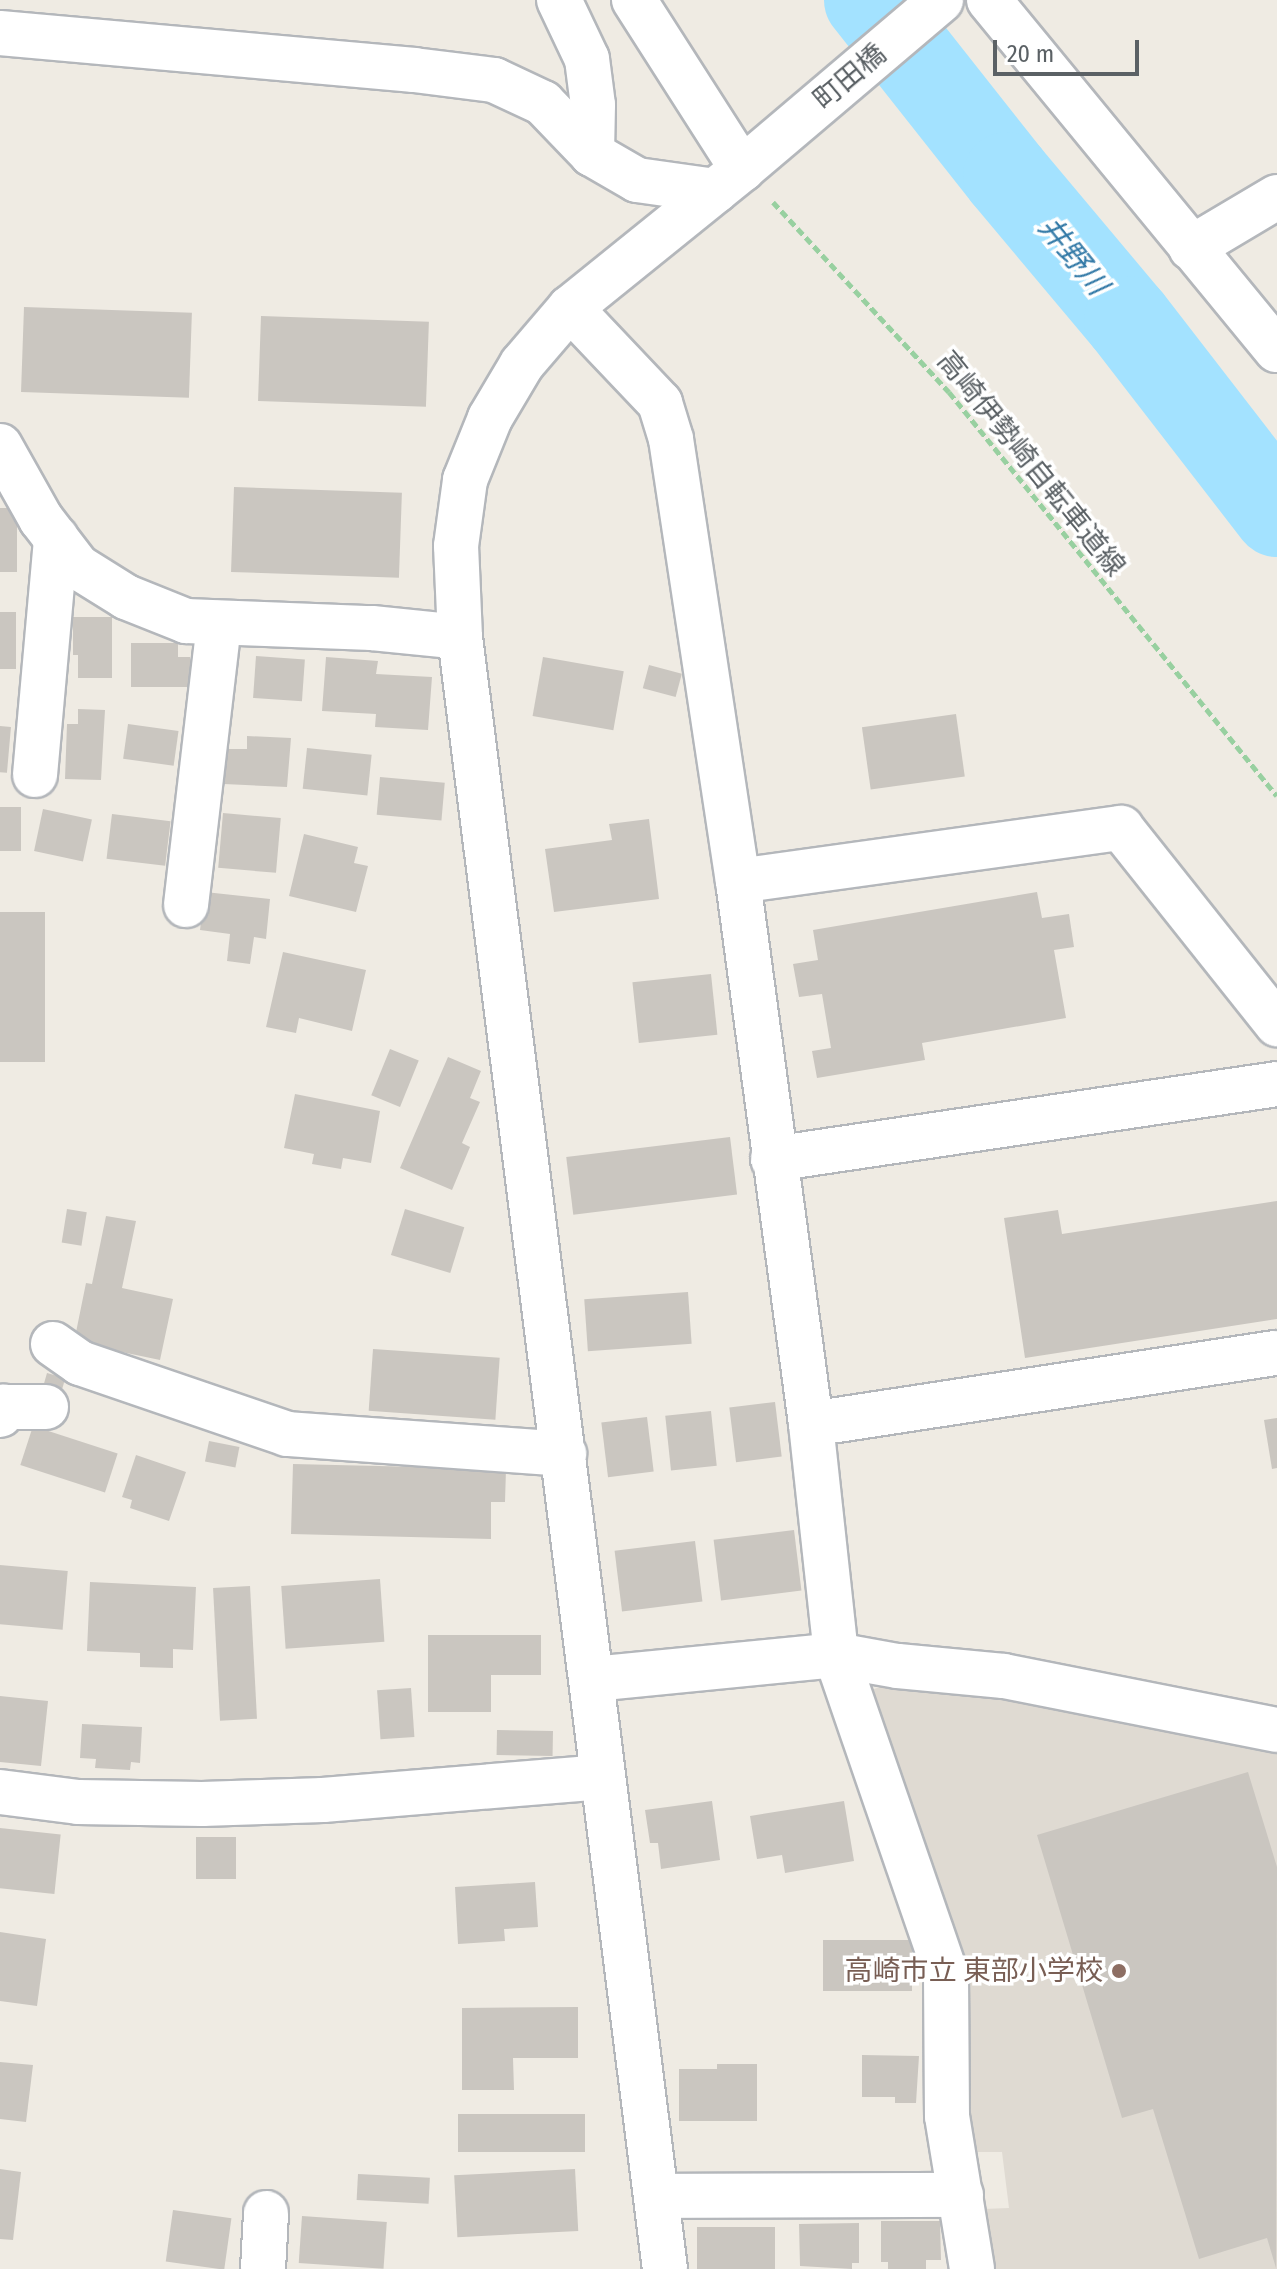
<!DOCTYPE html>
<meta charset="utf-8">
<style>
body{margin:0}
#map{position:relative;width:1277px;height:2269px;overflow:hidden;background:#efebe3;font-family:"Fira Sans Condensed","Noto Sans JP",sans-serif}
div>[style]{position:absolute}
.education>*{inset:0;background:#dfdad2}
.river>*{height:88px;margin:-44px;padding:0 44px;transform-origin:44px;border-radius:44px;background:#a3e2ff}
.building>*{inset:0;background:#cac6c0;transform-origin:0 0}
.path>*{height:5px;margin-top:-2.5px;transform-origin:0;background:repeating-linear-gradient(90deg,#98d0a0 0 8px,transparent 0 12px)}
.roads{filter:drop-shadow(2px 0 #b4b7bb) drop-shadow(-2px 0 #b4b7bb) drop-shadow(0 2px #b4b7bb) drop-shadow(0 -2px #b4b7bb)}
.minor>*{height:44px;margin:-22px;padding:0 22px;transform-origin:22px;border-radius:22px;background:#fff}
.dots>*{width:22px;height:22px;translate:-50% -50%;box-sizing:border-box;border:4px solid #fff;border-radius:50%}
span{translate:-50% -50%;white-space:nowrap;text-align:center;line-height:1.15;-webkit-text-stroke:7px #fff;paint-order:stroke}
.street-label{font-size:28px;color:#5b6165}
.education-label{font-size:28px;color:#785e54}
.right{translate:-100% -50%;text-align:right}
.water-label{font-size:30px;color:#337aa7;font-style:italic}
.scale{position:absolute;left:993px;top:40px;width:146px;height:36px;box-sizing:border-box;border:4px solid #5b6165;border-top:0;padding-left:10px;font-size:24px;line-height:28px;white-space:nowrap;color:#5b6165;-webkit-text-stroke:6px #fff;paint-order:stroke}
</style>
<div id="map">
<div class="education">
<div style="clip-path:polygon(886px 1685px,974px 1689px,1277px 1748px,1277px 2269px,990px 2269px,983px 2209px,1009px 2208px,1002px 2152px,970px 2152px,968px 2010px,865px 1692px)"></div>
</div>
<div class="river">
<div style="left:868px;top:0;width:224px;rotate:51.7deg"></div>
<div style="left:1007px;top:176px;width:188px;rotate:50deg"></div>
<div style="left:1128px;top:320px;width:244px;rotate:52.3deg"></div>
</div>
<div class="building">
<div style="left:24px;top:307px;width:168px;height:85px;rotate:2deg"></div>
<div style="left:261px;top:316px;width:168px;height:85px;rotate:2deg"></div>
<div style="left:234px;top:487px;width:168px;height:85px;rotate:2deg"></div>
<div style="left:0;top:508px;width:17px;height:64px"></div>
<div style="left:0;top:612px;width:16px;height:57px"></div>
<div style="clip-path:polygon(73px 617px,112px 617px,112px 678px,78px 678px,78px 655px,73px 655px)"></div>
<div style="clip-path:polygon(131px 643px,178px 643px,178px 657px,190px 657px,190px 687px,131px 687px)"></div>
<div style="left:256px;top:656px;width:49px;height:42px;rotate:4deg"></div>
<div style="clip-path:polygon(326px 657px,378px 661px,376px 674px,432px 677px,428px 730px,375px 727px,376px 714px,322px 711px)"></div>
<div style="left:543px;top:657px;width:82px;height:60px;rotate:10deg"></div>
<div style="left:649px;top:665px;width:34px;height:24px;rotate:15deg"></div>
<div style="clip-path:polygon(78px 709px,105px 710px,101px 780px,65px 779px,67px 724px,78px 724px)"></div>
<div style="left:956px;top:714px;width:63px;height:95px;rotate:82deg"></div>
<div style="left:128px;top:724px;width:51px;height:35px;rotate:8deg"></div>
<div style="left:0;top:726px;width:11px;height:46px;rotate:5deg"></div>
<div style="clip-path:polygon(247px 736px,291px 738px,287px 787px,224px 784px,227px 749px,247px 749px)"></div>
<div style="left:307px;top:748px;width:65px;height:41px;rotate:6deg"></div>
<div style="left:380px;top:777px;width:65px;height:38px;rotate:5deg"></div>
<div style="left:0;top:807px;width:21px;height:44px"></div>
<div style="left:43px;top:809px;width:50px;height:43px;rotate:12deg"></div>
<div style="left:223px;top:813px;width:58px;height:55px;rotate:5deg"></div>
<div style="left:112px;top:814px;width:59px;height:45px;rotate:7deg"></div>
<div style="clip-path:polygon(649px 819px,659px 899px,554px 912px,545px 849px,612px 840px,609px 824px)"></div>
<div style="clip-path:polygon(304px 834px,358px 847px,354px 863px,368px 866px,356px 912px,289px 896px)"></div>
<div style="clip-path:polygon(205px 892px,270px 899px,266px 939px,254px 937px,250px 964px,227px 961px,230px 934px,200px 930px)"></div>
<div style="clip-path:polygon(1037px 892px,1042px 918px,1069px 914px,1074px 947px,1054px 950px,1066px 1018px,922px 1043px,925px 1060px,817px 1078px,812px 1051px,831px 1048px,822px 994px,799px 997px,793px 964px,818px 960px,813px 930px)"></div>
<div style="left:0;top:912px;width:45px;height:150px"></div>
<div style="clip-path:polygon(283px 952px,366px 970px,352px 1031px,299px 1018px,296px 1033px,266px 1027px)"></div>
<div style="left:711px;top:974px;width:61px;height:79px;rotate:84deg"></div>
<div style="left:390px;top:1049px;width:31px;height:50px;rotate:22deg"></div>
<div style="clip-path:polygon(448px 1057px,481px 1071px,470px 1098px,480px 1102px,462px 1143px,470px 1147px,452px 1190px,400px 1168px)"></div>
<div style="clip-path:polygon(295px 1094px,380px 1111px,371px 1163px,343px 1158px,341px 1169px,312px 1164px,314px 1154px,284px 1148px)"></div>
<div style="left:730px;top:1137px;width:58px;height:165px;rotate:83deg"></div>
<div style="clip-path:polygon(1277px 1201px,1277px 1319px,1025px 1358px,1004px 1218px,1058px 1210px,1062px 1234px)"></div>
<div style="left:67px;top:1209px;width:20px;height:34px;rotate:9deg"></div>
<div style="left:405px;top:1209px;width:62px;height:48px;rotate:17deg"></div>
<div style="clip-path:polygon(106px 1216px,136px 1221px,122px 1288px,173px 1299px,160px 1360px,74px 1342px,86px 1283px,92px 1284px)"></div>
<div style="left:688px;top:1292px;width:52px;height:104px;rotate:86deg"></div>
<div style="left:373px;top:1349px;width:127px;height:62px;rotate:4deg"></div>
<div style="left:47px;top:1373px;width:19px;height:19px;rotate:16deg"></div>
<div style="left:775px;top:1402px;width:55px;height:46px;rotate:83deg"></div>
<div style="left:711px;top:1411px;width:55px;height:46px;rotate:84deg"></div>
<div style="left:647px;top:1417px;width:55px;height:46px;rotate:83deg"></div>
<div style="clip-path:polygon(1277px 1418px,1277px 1468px,1272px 1469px,1264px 1420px)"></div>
<div style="left:33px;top:1426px;width:89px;height:41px;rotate:18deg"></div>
<div style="left:209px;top:1441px;width:31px;height:21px;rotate:11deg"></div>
<div style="clip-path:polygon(136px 1455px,186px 1472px,169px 1521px,130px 1508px,132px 1500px,122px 1497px)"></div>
<div style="clip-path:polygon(293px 1464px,506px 1469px,505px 1502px,491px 1502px,491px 1539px,291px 1534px)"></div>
<div style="left:794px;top:1530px;width:61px;height:81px;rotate:83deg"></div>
<div style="left:695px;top:1541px;width:61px;height:81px;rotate:83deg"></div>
<div style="left:0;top:1565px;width:68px;height:59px;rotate:5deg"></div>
<div style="left:380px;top:1579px;width:63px;height:99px;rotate:86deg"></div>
<div style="clip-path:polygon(90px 1582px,196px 1587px,193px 1650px,173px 1649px,173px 1668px,140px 1667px,140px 1653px,87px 1651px)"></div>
<div style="left:250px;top:1586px;width:133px;height:37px;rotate:87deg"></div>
<div style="clip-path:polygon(428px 1635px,541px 1635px,541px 1675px,491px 1675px,491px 1712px,428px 1712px)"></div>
<div style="left:411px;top:1688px;width:49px;height:34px;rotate:86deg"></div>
<div style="clip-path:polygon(0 1696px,48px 1701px,41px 1766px,0 1762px)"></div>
<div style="clip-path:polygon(82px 1724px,142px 1727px,140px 1763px,131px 1762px,130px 1770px,95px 1768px,96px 1759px,80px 1758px)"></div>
<div style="left:497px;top:1730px;width:56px;height:25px;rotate:1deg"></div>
<div style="clip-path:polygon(1248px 1772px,1277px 1867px,1276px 2268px,1267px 2238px,1199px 2259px,1153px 2109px,1122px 2118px,1037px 1835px)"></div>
<div style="clip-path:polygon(712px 1801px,720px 1860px,661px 1869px,658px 1843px,650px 1843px,645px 1810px)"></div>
<div style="clip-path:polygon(844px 1801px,854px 1861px,785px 1873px,782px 1855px,757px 1859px,750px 1816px)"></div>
<div style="left:0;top:1828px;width:61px;height:60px;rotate:6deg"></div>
<div style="left:196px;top:1837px;width:40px;height:42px"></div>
<div style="clip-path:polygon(535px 1882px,538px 1927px,504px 1929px,505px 1941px,458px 1944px,455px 1887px)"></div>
<div style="clip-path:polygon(0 1932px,46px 1939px,37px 2006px,0 2001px)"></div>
<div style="left:823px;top:1940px;width:89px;height:51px"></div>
<div style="clip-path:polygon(578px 2007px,578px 2058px,513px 2058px,514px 2090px,462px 2090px,462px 2008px)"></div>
<div style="clip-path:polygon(862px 2055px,919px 2056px,916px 2103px,895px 2103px,895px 2097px,862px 2097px)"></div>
<div style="clip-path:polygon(0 2062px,33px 2065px,26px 2122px,0 2119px)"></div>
<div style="clip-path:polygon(717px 2064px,757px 2064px,757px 2121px,679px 2121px,679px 2069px,717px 2069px)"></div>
<div style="left:458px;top:2114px;width:127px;height:38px"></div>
<div style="clip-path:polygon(0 2169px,21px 2172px,13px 2240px,0 2239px)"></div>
<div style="left:575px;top:2169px;width:62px;height:121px;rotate:87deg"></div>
<div style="left:358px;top:2174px;width:72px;height:26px;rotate:3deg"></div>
<div style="left:173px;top:2210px;width:59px;height:52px;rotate:8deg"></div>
<div style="left:302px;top:2216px;width:85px;height:47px;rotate:4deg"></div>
<div style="clip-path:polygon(881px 2221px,940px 2221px,941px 2260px,926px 2260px,926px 2269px,888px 2269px,888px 2262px,881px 2262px)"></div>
<div style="clip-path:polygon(859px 2223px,859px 2263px,852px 2263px,852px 2269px,800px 2266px,799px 2224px)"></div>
<div style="left:697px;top:2227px;width:78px;height:42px"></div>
</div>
<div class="path">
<div style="left:773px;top:202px;width:259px;rotate:47.2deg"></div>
<div style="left:949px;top:392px;width:520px;rotate:50.93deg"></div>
</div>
<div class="roads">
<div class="minor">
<div style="left:559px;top:0;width:65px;rotate:64.6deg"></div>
<div style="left:587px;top:59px;width:46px;rotate:82.6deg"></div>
<div style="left:593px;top:105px;width:49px;rotate:91.2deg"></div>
<div style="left:634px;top:0;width:201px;rotate:57.4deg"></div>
<div style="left:989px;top:0;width:453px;rotate:50.6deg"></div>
<div style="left:0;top:33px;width:416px;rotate:5.1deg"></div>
<div style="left:414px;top:70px;width:81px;rotate:7.1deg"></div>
<div style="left:494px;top:80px;width:54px;rotate:25.1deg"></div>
<div style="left:543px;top:103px;width:71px;rotate:46.1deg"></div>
<div style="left:592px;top:154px;width:52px;rotate:30deg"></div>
<div style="left:637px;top:180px;width:79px;rotate:8deg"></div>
<div style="left:1191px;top:248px;width:100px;rotate:-30.7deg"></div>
<div style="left:570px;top:308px;width:131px;rotate:46.5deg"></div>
<div style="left:660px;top:403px;width:38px;rotate:73deg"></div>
<div style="left:671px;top:439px;width:447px;rotate:81.4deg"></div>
<div style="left:738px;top:881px;width:548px;rotate:82.34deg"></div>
<div style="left:811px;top:1424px;width:232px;rotate:83.8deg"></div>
<div style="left:836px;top:1655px;width:338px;rotate:71deg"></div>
<div style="left:946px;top:1975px;width:141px;rotate:89.6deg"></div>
<div style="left:947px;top:2116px;width:155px;rotate:80.7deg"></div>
<div style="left:0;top:446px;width:84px;rotate:60.7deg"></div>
<div style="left:41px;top:519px;width:61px;rotate:52.4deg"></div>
<div style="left:78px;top:567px;width:57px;rotate:32deg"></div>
<div style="left:126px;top:597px;width:65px;rotate:21.8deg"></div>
<div style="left:186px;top:621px;width:186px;rotate:2.2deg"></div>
<div style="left:372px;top:628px;width:88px;rotate:5.8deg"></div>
<div style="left:35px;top:775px;width:238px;rotate:-84.9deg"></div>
<div style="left:738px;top:881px;width:387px;rotate:-7.9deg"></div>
<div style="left:1121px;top:828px;width:251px;rotate:51.5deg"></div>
<div style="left:186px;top:905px;width:284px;rotate:-83.3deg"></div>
<div style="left:773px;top:1159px;width:510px;rotate:-8.46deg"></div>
<div style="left:53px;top:1344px;width:33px;rotate:35deg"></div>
<div style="left:80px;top:1363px;width:219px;rotate:18.9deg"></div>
<div style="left:287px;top:1434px;width:278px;rotate:4.1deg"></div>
<div style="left:0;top:1415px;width:9px;rotate:-69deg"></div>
<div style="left:3px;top:1407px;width:43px"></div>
<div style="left:811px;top:1424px;width:471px;rotate:-8.7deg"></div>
<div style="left:593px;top:1679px;width:244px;rotate:-5.6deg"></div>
<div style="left:836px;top:1655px;width:63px;rotate:10.1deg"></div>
<div style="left:898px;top:1666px;width:106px;rotate:5.4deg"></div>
<div style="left:1004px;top:1676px;width:278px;rotate:11.2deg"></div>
<div style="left:0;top:1792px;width:79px;rotate:7.3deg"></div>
<div style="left:78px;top:1802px;width:124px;rotate:0.9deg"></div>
<div style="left:202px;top:1804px;width:121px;rotate:-1.9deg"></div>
<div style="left:323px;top:1800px;width:281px;rotate:-4.7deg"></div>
<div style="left:656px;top:2196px;width:305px;rotate:-0.2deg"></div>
<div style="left:263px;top:2269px;width:56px;rotate:-86.9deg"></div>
<div style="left:665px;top:2269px;width:1645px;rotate:-97.16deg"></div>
<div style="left:460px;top:637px;width:91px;rotate:-92.5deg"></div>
<div style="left:456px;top:546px;width:67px;rotate:-82.2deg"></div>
<div style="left:465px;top:480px;width:67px;rotate:-68deg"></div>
<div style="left:490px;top:418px;width:63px;rotate:-59.3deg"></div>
<div style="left:522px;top:364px;width:74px;rotate:-49.4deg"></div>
<div style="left:570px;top:308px;width:221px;rotate:-38.9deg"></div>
<div style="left:742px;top:169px;width:261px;rotate:-40.3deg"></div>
</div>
</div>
<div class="dots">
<div style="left:1119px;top:1971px;background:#8d6e63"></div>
</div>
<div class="street-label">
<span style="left:850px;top:77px;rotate:-40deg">町田橋</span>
<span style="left:1031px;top:464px;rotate:51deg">高崎伊勢崎自転車道線</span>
</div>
<div class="education-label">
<span class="right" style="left:1103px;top:1971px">高崎市立 東部小学校</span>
</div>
<div class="water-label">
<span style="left:1073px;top:256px;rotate:51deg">井野川</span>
</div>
<div class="scale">20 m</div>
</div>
